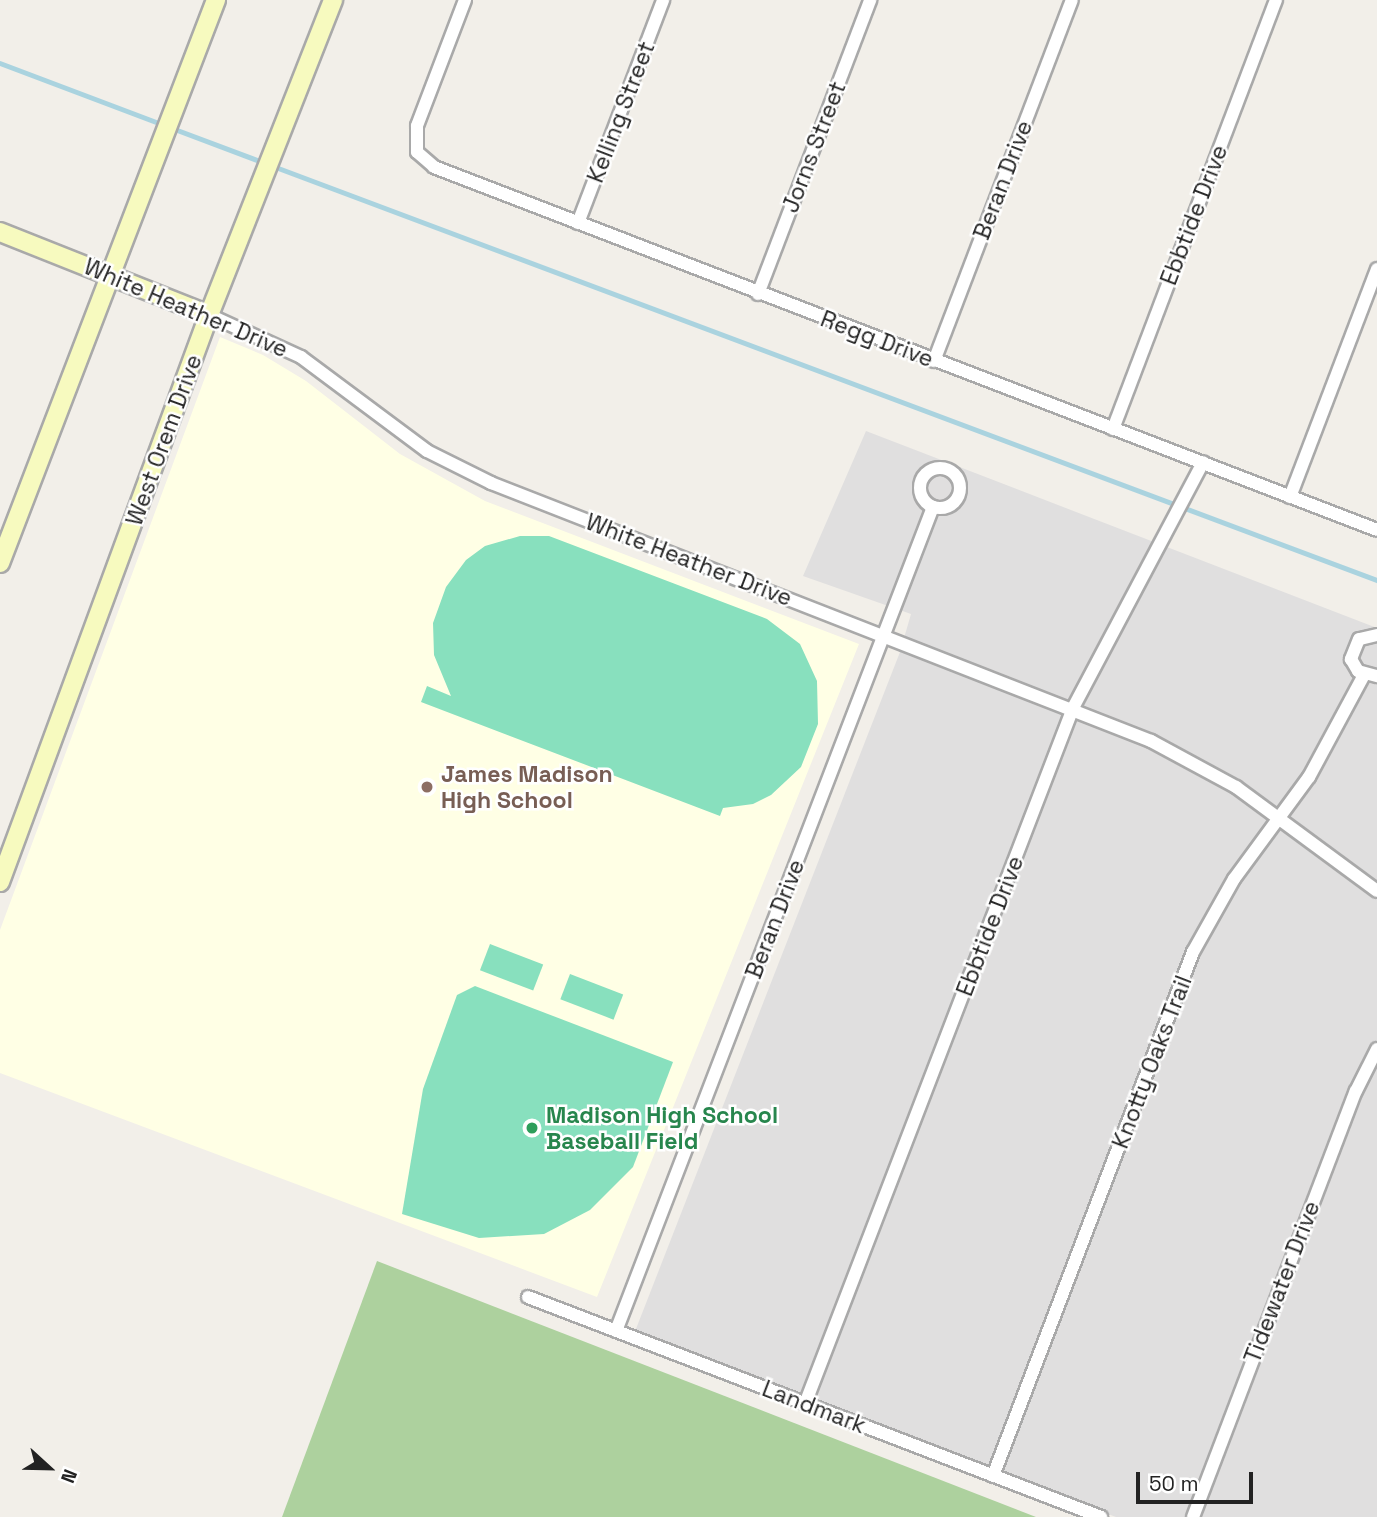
<!DOCTYPE html>
<style>
body{margin:0}
#map{position:relative;width:1377px;height:1517px;overflow:hidden;background:#f2efe9;font-family:"Space Grotesk",sans-serif}
div>[style]{position:absolute}
.residential>*{inset:0;background:#e0dfdf}
.education>*{inset:0;background:#ffffe5}
.forest>*{inset:0;background:#add19e}
.pitch>*{inset:0;background:#88e0be;transform-origin:0 0}
.stream>*{height:4.5px;margin:-2.25px;padding:0 2.25px;transform-origin:2.25px;border-radius:2.25px;background:#aad3df}
.roads{filter:drop-shadow(2px 0 #a9a9a9) drop-shadow(-2px 0 #a9a9a9) drop-shadow(0 2px #a9a9a9) drop-shadow(0 -2px #a9a9a9)}
.street>*{height:12px;margin:-6px;padding:0 6px;transform-origin:6px;border-radius:6px;background:#fff}
.street>.ring{margin:-6px;padding:0;box-sizing:content-box;background:none;border:12px solid #fff;border-radius:50%}
.secondary>*{height:18px;margin:-9px;padding:0 9px;transform-origin:9px;border-radius:9px;background:#f7fabf}
.dots>*{width:19px;height:19px;translate:-50% -50%;box-sizing:border-box;border:4px solid #fff;border-radius:50%}
span{translate:-50% -50%;white-space:nowrap;text-align:center;line-height:1.15;-webkit-text-stroke:5px #fff;paint-order:stroke}
.street-label{font-size:23px;color:#222}
.education-label{font-size:23px;color:#785e54;font-weight:700}
.left{translate:0 -50%;text-align:left}
.leisure-label{font-size:23px;color:#27864d;font-weight:700}
.north{position:absolute;left:14px;top:1433px;width:70px;height:70px;-webkit-text-stroke:5px #fff;paint-order:stroke;rotate:112deg;font-size:19px;font-weight:700;line-height:28px;text-align:center;color:#222}
.north::after{content:'';display:block;margin:auto;width:24px;height:32px;background:#222;clip-path:polygon(50% 0,100% 100%,50% 72%,0 100%)}
.scale{position:absolute;left:1136px;top:1472px;width:117px;height:32px;box-sizing:border-box;border:4px solid #222;border-top:0;padding-left:9px;font-size:21px;line-height:24px;white-space:nowrap;color:#222;-webkit-text-stroke:5px #fff;paint-order:stroke}
</style>
<div id="map">
<div class="residential">
<div style="clip-path:polygon(866px 431px,1377px 628px,1377px 1517px,1116px 1517px,634px 1334px,900px 652px,911px 614px,803px 576px)"></div>
</div>
<div class="education">
<div style="clip-path:polygon(220px 337px,263px 355px,306px 381px,400px 454px,485px 501px,859px 644px,597px 1297px,0 1073px,0 930px)"></div>
</div>
<div class="forest">
<div style="clip-path:polygon(377px 1261px,1036px 1517px,282px 1517px)"></div>
</div>
<div class="pitch">
<div style="clip-path:polygon(520px 536px,549px 536px,767px 619px,800px 644px,817px 681px,818px 724px,801px 767px,771px 795px,753px 804px,723px 808px,720px 816px,421px 702px,427px 686px,451px 696px,434px 655px,433px 623px,446px 587px,466px 560px,485px 546px)"></div>
<div style="left:490px;top:944px;width:57px;height:28px;rotate:21deg"></div>
<div style="left:570px;top:974px;width:57px;height:27px;rotate:21deg"></div>
<div style="clip-path:polygon(475px 986px,673px 1062px,633px 1167px,590px 1210px,544px 1234px,479px 1238px,402px 1214px,423px 1089px,457px 995px)"></div>
</div>
<div class="stream">
<div style="left:0;top:63px;width:175px;rotate:20.7deg"></div>
<div style="left:172px;top:128px;width:99px;rotate:20.6deg"></div>
<div style="left:273px;top:166px;width:1179px;rotate:20.56deg"></div>
</div>
<div class="roads">
<div class="street">
<div style="left:465px;top:0;width:135px;rotate:110.9deg"></div>
<div style="left:417px;top:126px;width:26px;rotate:90deg"></div>
<div style="left:417px;top:152px;width:23px;rotate:41deg"></div>
<div style="left:434px;top:167px;width:1010px;rotate:21.05deg"></div>
<div style="left:578px;top:223px;width:239px;rotate:-69.1deg"></div>
<div style="left:758px;top:294px;width:315px;rotate:-69.1deg"></div>
<div style="left:209px;top:315px;width:101px;rotate:24.5deg"></div>
<div style="left:301px;top:357px;width:157px;rotate:36.7deg"></div>
<div style="left:427px;top:451px;width:72px;rotate:26.6deg"></div>
<div style="left:491px;top:483px;width:709px;rotate:21.35deg"></div>
<div style="left:1151px;top:741px;width:97px;rotate:28.4deg"></div>
<div style="left:1236px;top:787px;width:175px;rotate:36.4deg"></div>
<div style="left:934px;top:361px;width:386px;rotate:-69.1deg"></div>
<div style="left:1113px;top:429px;width:459px;rotate:-69.2deg"></div>
<div class="ring" style="left:920px;top:468px;width:28px;height:28px"></div>
<div style="left:1290px;top:497px;width:244px;rotate:-69.1deg"></div>
<div style="left:1377px;top:635px;width:18px;rotate:167deg"></div>
<div style="left:1359px;top:639px;width:22px;rotate:112deg"></div>
<div style="left:1351px;top:659px;width:14px;rotate:60deg"></div>
<div style="left:1358px;top:671px;width:20px;rotate:15deg"></div>
<div style="left:528px;top:1297px;width:614px;rotate:21deg"></div>
<div style="left:616px;top:1331px;width:883px;rotate:-68.96deg"></div>
<div style="left:805px;top:1404px;width:746px;rotate:-68.94deg"></div>
<div style="left:1073px;top:708px;width:278px;rotate:-62.1deg"></div>
<div style="left:993px;top:1476px;width:561px;rotate:-69.11deg"></div>
<div style="left:1193px;top:952px;width:84px;rotate:-60.7deg"></div>
<div style="left:1234px;top:879px;width:127px;rotate:-53.7deg"></div>
<div style="left:1309px;top:777px;width:116px;rotate:-61.7deg"></div>
<div style="left:1193px;top:1517px;width:456px;rotate:-69.1deg"></div>
<div style="left:1356px;top:1091px;width:47px;rotate:-63.4deg"></div>
</div>
<div class="secondary">
<div style="left:0;top:232px;width:225px;rotate:21.7deg"></div>
<div style="left:0;top:563px;width:603px;rotate:-69.01deg"></div>
<div style="left:0;top:882px;width:604px;rotate:-69.77deg"></div>
<div style="left:209px;top:315px;width:339px;rotate:-68.5deg"></div>
</div>
</div>
<div class="dots">
<div style="left:427px;top:787px;background:#8d6e63"></div>
<div style="left:532px;top:1128px;background:#2e9e5b"></div>
</div>
<div class="street-label">
<span style="left:621px;top:112px;rotate:-69deg">Kelling Street</span>
<span style="left:814px;top:147px;rotate:-69deg">Jorns Street</span>
<span style="left:1003px;top:180px;rotate:-69deg">Beran Drive</span>
<span style="left:1194px;top:215px;rotate:-69deg">Ebbtide Drive</span>
<span style="left:186px;top:308px;rotate:23deg">White Heather Drive</span>
<span style="left:877px;top:339px;rotate:21deg">Regg Drive</span>
<span style="left:164px;top:440px;rotate:-70deg">West Orem Drive</span>
<span style="left:689px;top:560px;rotate:21deg">White Heather Drive</span>
<span style="left:775px;top:919px;rotate:-69deg">Beran Drive</span>
<span style="left:990px;top:926px;rotate:-69deg">Ebbtide Drive</span>
<span style="left:1152px;top:1062px;rotate:-69deg">Knotty Oaks Trail</span>
<span style="left:1282px;top:1282px;rotate:-69deg">Tidewater Drive</span>
<span style="left:814px;top:1407px;rotate:21deg">Landmark</span>
</div>
<div class="education-label">
<span class="left" style="left:441px;top:787px">James Madison<br>High School</span>
</div>
<div class="leisure-label">
<span class="left" style="left:546px;top:1128px">Madison High School<br>Baseball Field</span>
</div>
<div class="north">N</div>
<div class="scale">50 m</div>
</div>
